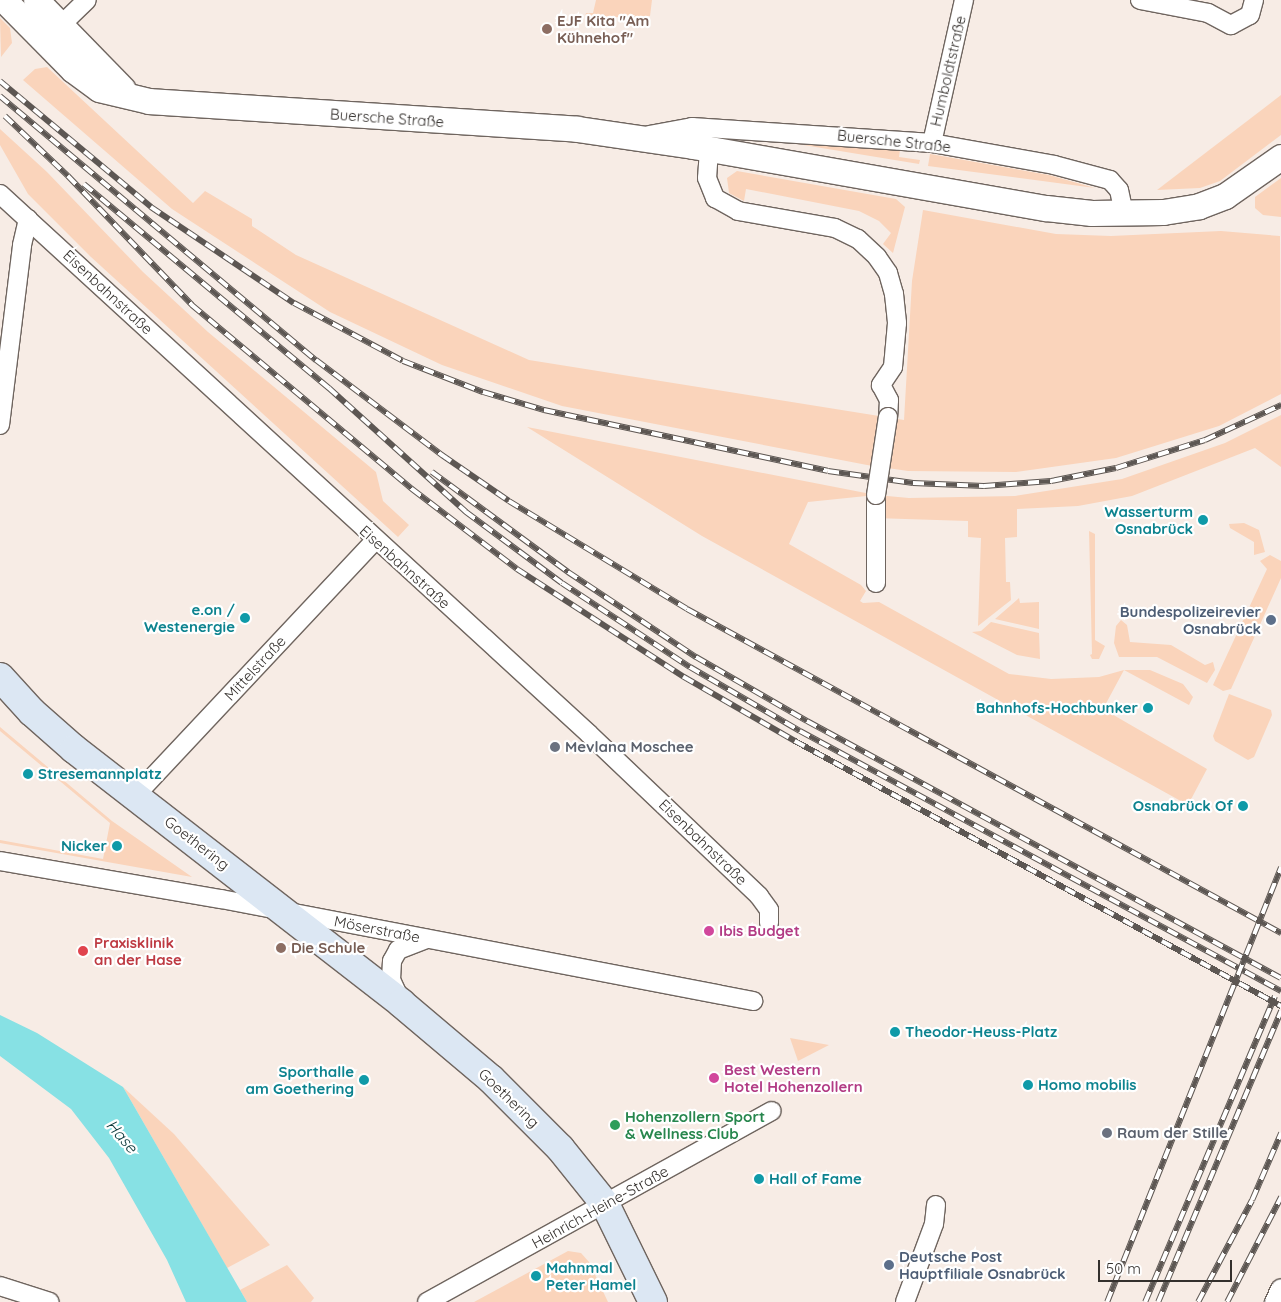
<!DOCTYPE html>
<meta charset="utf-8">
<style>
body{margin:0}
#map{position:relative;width:1281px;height:1302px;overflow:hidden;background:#f7ece5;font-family:Quicksand,sans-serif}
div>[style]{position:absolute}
.green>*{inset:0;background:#fad4bb}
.water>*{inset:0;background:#87e1e4}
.roads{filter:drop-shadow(1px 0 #6f655f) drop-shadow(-1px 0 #6f655f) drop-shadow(0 1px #6f655f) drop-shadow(0 -1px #6f655f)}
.minor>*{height:18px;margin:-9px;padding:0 9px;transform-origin:9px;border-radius:9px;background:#fff}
.tertiary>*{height:21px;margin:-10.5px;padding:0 10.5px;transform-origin:10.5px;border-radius:10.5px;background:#fff}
.secondary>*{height:25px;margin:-12.5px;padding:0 12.5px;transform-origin:12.5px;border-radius:12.5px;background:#fff}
.primary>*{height:28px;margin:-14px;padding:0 14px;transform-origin:14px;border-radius:14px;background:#dce7f3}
.rail>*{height:5.5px;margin-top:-2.75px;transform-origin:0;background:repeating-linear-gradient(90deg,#fff 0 11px,#5d5753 0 22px);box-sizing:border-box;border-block:1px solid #5d5753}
.bridges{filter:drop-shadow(1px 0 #6f655f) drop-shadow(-1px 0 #6f655f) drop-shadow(0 1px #6f655f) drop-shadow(0 -1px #6f655f)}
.minor-bridge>*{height:18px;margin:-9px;padding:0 9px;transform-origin:9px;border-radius:9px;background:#fff}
.dots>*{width:14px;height:14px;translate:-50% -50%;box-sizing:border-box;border:2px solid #fff;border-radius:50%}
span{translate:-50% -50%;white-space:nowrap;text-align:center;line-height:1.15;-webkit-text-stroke:4.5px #fff;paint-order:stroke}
.education-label{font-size:15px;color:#785e54;font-weight:700}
.left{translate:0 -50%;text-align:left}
.street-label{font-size:15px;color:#34302d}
.culture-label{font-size:15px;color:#0d838f;font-weight:700}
.right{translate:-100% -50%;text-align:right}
.service-label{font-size:15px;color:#4e5e75;font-weight:700}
.worship-label{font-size:15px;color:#5b616d;font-weight:700}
.hotel-label{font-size:15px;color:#b23c85;font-weight:700}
.health-label{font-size:15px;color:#be3a42;font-weight:700}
.leisure-label{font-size:15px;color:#27864d;font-weight:700}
.water-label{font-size:16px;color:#0d393b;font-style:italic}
.scale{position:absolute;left:1098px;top:1260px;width:134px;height:22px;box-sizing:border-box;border:2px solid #34302d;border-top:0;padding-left:6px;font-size:15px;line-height:18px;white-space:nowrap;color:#34302d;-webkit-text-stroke:4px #fff;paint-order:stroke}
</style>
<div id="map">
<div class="green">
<div style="clip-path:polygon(596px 0,652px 0,650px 16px,585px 18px,586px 13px,593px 13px)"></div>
<div style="clip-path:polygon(0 18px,10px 28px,12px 43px,1px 57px)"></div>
<div style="clip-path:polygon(47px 67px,193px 203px,205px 191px,252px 219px,252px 226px,296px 255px,529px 360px,904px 420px,912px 281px,923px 210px,1056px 234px,1111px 236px,1221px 231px,1280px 236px,1281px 394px,1219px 426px,1116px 458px,1016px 472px,908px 471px,867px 465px,562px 406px,442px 365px,330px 312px,172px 209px,23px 80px,35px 69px)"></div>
<div style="clip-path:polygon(1281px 95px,1281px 135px,1220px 181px,1200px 188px,1157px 190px)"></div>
<div style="clip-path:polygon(0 129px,47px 172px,143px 272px,208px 332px,376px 472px,383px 501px,409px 525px,398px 537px,91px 257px,28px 194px,0 145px)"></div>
<div style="clip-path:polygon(779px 141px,900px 150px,899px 157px,920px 160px,919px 164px)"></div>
<div style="clip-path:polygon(930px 154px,1049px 175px,1095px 188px,928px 166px)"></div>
<div style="clip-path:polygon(737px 171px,896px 199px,905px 207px,893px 253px,883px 244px,891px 233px,879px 221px,859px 211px,746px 189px,744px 201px,729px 193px,727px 178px)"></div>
<div style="clip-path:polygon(1281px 178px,1281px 217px,1263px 215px,1255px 208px,1255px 197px)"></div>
<div style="clip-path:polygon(1281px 415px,1281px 467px,1255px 448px,1132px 496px,1078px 506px,1017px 509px,1017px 537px,1005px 538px,1006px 582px,1010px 582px,1011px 600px,978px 626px,981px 538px,968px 537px,968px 521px,874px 518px,876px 495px,808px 502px,789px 544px,861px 585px,866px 591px,860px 601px,863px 603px,879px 602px,1009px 674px,1051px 679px,1099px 677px,1124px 670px,1150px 670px,1183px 684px,1193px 697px,1189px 705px,1124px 670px,1103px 709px,1207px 769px,1188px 805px,702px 536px,527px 427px,876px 495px,909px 498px,1015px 496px,1122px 479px,1225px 443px)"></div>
<div style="clip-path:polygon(1244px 523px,1259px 530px,1265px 552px,1254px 555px,1254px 542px,1230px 528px,1229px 524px)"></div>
<div style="clip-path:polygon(1089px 531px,1095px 534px,1095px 640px,1105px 646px,1099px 659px,1092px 659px,1090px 655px,1092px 654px)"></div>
<div style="clip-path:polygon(1270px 555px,1281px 561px,1281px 578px,1231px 689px,1223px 691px,1213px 685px,1267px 569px,1260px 561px)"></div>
<div style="clip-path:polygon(1019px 598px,1020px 603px,1039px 602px,1039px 629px,995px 619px)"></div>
<div style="clip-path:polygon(1121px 620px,1127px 625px,1130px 642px,1171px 645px,1205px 665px,1213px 662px,1215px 670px,1207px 683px,1157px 657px,1119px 657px,1114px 643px,1116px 626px)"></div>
<div style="clip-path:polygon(991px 622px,1039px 633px,1040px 659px,1017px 655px,972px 632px,981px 631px)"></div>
<div style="clip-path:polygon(1229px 694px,1271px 710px,1272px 715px,1254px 757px,1248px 760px,1215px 741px,1213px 736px)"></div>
<div style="clip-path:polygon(0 727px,112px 821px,192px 877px,0 843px,0 840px,103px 859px,110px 823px,0 731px)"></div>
<div style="clip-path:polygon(790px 1038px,829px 1045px,798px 1061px)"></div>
<div style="clip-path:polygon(123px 1087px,174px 1134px,270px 1245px,227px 1268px)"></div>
<div style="clip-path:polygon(568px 1251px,581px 1253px,589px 1262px,608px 1302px,474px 1302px)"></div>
<div style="clip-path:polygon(287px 1265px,314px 1298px,311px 1302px,247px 1302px,240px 1290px)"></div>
</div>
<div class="water">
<div style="clip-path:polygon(0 1015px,37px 1033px,123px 1087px,247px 1302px,186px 1302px,167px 1260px,109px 1158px,71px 1109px,0 1056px)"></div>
</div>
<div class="roads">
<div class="minor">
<div style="left:1140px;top:0;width:69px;rotate:10.8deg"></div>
<div style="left:1208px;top:13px;width:26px;rotate:28deg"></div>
<div style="left:1231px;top:25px;width:21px;rotate:-28deg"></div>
<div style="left:1250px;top:15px;width:16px;rotate:-75deg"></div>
<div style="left:60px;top:26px;width:37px;rotate:-44deg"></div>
<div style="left:649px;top:135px;width:44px;rotate:-10.5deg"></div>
<div style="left:692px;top:127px;width:241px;rotate:3.8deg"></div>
<div style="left:932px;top:143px;width:124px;rotate:10.2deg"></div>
<div style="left:1054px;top:165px;width:58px;rotate:15deg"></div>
<div style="left:1110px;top:180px;width:13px;rotate:48deg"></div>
<div style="left:1119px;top:190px;width:24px;rotate:78deg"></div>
<div style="left:932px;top:143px;width:147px;rotate:-77.4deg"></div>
<div style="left:709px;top:150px;width:28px;rotate:94deg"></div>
<div style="left:707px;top:178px;width:22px;rotate:68deg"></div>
<div style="left:715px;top:198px;width:26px;rotate:29deg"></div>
<div style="left:738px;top:211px;width:98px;rotate:9.9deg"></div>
<div style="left:835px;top:228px;width:25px;rotate:26deg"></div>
<div style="left:858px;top:239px;width:26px;rotate:43deg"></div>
<div style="left:877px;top:257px;width:19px;rotate:55deg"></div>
<div style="left:888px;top:273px;width:22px;rotate:74deg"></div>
<div style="left:894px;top:294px;width:29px;rotate:84deg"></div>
<div style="left:897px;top:323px;width:44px;rotate:95.2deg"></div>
<div style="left:893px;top:367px;width:22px;rotate:124deg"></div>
<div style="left:881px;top:385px;width:17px;rotate:62deg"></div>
<div style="left:889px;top:400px;width:17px;rotate:93deg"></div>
<div style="left:0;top:194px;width:799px;rotate:42.51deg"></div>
<div style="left:589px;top:734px;width:235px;rotate:43.6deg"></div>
<div style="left:759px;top:896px;width:17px;rotate:54deg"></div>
<div style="left:769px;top:910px;width:13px;rotate:90deg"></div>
<div style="left:0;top:425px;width:181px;rotate:-83deg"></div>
<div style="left:22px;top:245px;width:27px;rotate:-77deg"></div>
<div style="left:876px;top:583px;width:88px;rotate:-90deg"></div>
<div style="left:135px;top:796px;width:351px;rotate:-46.8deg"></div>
<div style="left:0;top:861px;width:224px;rotate:9.8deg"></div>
<div style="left:221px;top:899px;width:542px;rotate:10.85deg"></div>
<div style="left:400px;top:999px;width:21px;rotate:-115deg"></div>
<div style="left:391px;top:980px;width:19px;rotate:-87deg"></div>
<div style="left:392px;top:961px;width:13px;rotate:-61deg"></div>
<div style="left:398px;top:950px;width:31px;rotate:-21deg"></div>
<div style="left:0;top:1286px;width:52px;rotate:17.7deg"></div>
<div style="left:427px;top:1302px;width:394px;rotate:-29deg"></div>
<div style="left:905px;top:1302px;width:83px;rotate:-69.6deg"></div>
<div style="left:934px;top:1224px;width:19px;rotate:-84deg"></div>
</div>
<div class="tertiary">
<div style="left:1275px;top:1302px;width:14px;rotate:-65deg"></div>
</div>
<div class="secondary">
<div style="left:4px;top:0;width:98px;rotate:45.4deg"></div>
<div style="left:73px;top:70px;width:32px;rotate:36deg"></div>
<div style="left:99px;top:89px;width:51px;rotate:13.5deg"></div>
<div style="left:149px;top:101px;width:429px;rotate:3.7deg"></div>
<div style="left:577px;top:129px;width:117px;rotate:8.3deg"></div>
<div style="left:693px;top:146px;width:358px;rotate:10deg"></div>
<div style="left:1046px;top:208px;width:46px;rotate:6.2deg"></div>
<div style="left:1092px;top:213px;width:71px;rotate:-0.8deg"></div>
<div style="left:1163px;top:212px;width:36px;rotate:-9deg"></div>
<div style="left:1199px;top:206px;width:28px;rotate:-21deg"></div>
<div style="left:1225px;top:196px;width:68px;rotate:-34.9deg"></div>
<div style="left:36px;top:0;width:124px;rotate:45.7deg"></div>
</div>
<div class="primary">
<div style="left:0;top:677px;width:47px;rotate:47.6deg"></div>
<div style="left:32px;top:712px;width:56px;rotate:41.4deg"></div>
<div style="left:74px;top:749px;width:414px;rotate:37.8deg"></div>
<div style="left:401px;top:1003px;width:118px;rotate:40.2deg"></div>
<div style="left:491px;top:1079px;width:98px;rotate:45deg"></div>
<div style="left:560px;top:1148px;width:72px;rotate:51.2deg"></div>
<div style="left:605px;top:1204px;width:109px;rotate:63.9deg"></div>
</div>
</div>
<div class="rail">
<div style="left:0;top:81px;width:197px;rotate:39.8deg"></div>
<div style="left:151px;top:207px;width:172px;rotate:33.9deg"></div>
<div style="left:294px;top:303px;width:123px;rotate:28deg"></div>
<div style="left:403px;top:361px;width:86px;rotate:21.2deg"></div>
<div style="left:483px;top:392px;width:64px;rotate:16.4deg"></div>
<div style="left:544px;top:410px;width:290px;rotate:12.1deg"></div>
<div style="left:828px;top:471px;width:86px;rotate:8deg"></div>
<div style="left:913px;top:483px;width:71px;rotate:2.4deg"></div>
<div style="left:984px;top:486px;width:67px;rotate:-4.3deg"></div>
<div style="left:1051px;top:481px;width:66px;rotate:-11.3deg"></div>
<div style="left:1116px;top:468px;width:93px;rotate:-17.5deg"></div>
<div style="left:1205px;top:440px;width:84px;rotate:-24.7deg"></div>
<div style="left:0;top:96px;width:412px;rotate:39.9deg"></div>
<div style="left:316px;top:360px;width:158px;rotate:37deg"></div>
<div style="left:442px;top:455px;width:81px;rotate:34.5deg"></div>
<div style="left:509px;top:501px;width:208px;rotate:31.2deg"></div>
<div style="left:687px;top:609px;width:677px;rotate:28.61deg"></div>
<div style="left:5px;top:116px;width:87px;rotate:43.6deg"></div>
<div style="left:68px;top:176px;width:179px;rotate:46.1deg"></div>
<div style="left:192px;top:305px;width:287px;rotate:39.9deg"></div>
<div style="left:412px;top:489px;width:132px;rotate:37.3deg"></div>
<div style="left:517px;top:569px;width:199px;rotate:32.9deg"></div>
<div style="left:684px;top:677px;width:128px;rotate:30deg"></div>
<div style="left:795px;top:741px;width:554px;rotate:28.6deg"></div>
<div style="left:84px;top:184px;width:319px;rotate:39.8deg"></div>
<div style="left:329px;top:388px;width:185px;rotate:42.1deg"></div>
<div style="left:466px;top:512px;width:119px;rotate:36.5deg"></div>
<div style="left:562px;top:583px;width:153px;rotate:33.3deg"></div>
<div style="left:690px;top:667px;width:127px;rotate:30.2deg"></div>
<div style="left:800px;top:731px;width:547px;rotate:28.39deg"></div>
<div style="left:432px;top:472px;width:169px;rotate:36.3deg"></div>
<div style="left:568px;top:572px;width:154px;rotate:33.6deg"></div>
<div style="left:696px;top:657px;width:128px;rotate:30deg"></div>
<div style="left:807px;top:721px;width:539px;rotate:28.47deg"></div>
<div style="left:1107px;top:1302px;width:468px;rotate:-68.2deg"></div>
<div style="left:1145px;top:1302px;width:332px;rotate:-67deg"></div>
<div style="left:1158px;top:1302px;width:316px;rotate:-67.1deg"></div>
<div style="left:1198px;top:1302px;width:115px;rotate:-62.1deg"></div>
<div style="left:1252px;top:1200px;width:73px;rotate:-66.6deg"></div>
<div style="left:1227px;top:1302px;width:118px;rotate:-62.8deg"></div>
</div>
<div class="bridges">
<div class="minor-bridge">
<div style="left:876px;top:495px;width:79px;rotate:-81.3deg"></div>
</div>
</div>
<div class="dots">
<div style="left:547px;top:29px;background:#8d6e63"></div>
<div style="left:1203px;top:520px;background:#0f9aa8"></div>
<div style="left:245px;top:618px;background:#0f9aa8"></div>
<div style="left:1271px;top:620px;background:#5c6f8a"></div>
<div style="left:1148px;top:708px;background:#0f9aa8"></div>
<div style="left:555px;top:747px;background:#6b7280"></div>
<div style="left:28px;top:774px;background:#0f9aa8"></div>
<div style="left:1243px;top:806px;background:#0f9aa8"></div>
<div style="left:117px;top:846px;background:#0f9aa8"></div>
<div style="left:709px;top:931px;background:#d1479c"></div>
<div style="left:281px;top:948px;background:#8d6e63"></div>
<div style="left:83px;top:951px;background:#e0444e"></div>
<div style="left:895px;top:1032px;background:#0f9aa8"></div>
<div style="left:714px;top:1078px;background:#d1479c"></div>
<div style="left:364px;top:1080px;background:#0f9aa8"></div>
<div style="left:1028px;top:1085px;background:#0f9aa8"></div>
<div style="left:615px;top:1125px;background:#2e9e5b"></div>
<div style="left:1107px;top:1133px;background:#6b7280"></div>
<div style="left:759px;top:1179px;background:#0f9aa8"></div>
<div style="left:889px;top:1265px;background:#5c6f8a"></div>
<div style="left:536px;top:1276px;background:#0f9aa8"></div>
</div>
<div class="education-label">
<span class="left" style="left:557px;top:29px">EJF Kita "Am<br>Kühnehof"</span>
<span class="left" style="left:291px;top:948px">Die Schule</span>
</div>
<div class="street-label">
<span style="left:948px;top:71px;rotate:-77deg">Humboldtstraße</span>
<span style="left:387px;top:118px;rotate:4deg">Buersche Straße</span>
<span style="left:894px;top:141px;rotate:6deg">Buersche Straße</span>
<span style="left:108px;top:292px;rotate:43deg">Eisenbahnstraße</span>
<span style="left:405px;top:567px;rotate:42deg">Eisenbahnstraße</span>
<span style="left:255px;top:668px;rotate:-47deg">Mittelstraße</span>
<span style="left:703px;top:842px;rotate:44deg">Eisenbahnstraße</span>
<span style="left:197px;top:843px;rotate:38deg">Goethering</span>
<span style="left:377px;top:929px;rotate:11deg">Möserstraße</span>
<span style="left:509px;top:1098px;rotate:44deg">Goethering</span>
<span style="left:600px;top:1207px;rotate:-29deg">Heinrich-Heine-Straße</span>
</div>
<div class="culture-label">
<span class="right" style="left:1193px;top:520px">Wasserturm<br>Osnabrück</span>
<span class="right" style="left:235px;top:618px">e.on /<br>Westenergie</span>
<span class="right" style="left:1138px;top:708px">Bahnhofs-Hochbunker</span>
<span class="left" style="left:38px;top:774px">Stresemannplatz</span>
<span class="right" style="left:1233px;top:806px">Osnabrück Of</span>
<span class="right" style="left:107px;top:846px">Nicker</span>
<span class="left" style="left:905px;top:1032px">Theodor-Heuss-Platz</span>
<span class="right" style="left:354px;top:1080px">Sporthalle<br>am Goethering</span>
<span class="left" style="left:1038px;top:1085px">Homo mobilis</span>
<span class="left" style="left:769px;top:1179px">Hall of Fame</span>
<span class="left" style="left:546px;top:1276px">Mahnmal<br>Peter Hamel</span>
</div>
<div class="service-label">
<span class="right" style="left:1261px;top:620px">Bundespolizeirevier<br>Osnabrück</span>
<span class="left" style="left:899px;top:1265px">Deutsche Post<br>Hauptfiliale Osnabrück</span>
</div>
<div class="worship-label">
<span class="left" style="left:565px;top:747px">Mevlana Moschee</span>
<span class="left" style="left:1117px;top:1133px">Raum der Stille</span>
</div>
<div class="hotel-label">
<span class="left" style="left:719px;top:931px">Ibis Budget</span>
<span class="left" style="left:724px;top:1078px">Best Western<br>Hotel Hohenzollern</span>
</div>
<div class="health-label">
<span class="left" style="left:94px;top:951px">Praxisklinik<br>an der Hase</span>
</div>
<div class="leisure-label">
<span class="left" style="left:625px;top:1125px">Hohenzollern Sport<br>&amp; Wellness Club</span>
</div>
<div class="water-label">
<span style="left:122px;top:1136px;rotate:49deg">Hase</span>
</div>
<div class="scale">50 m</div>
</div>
